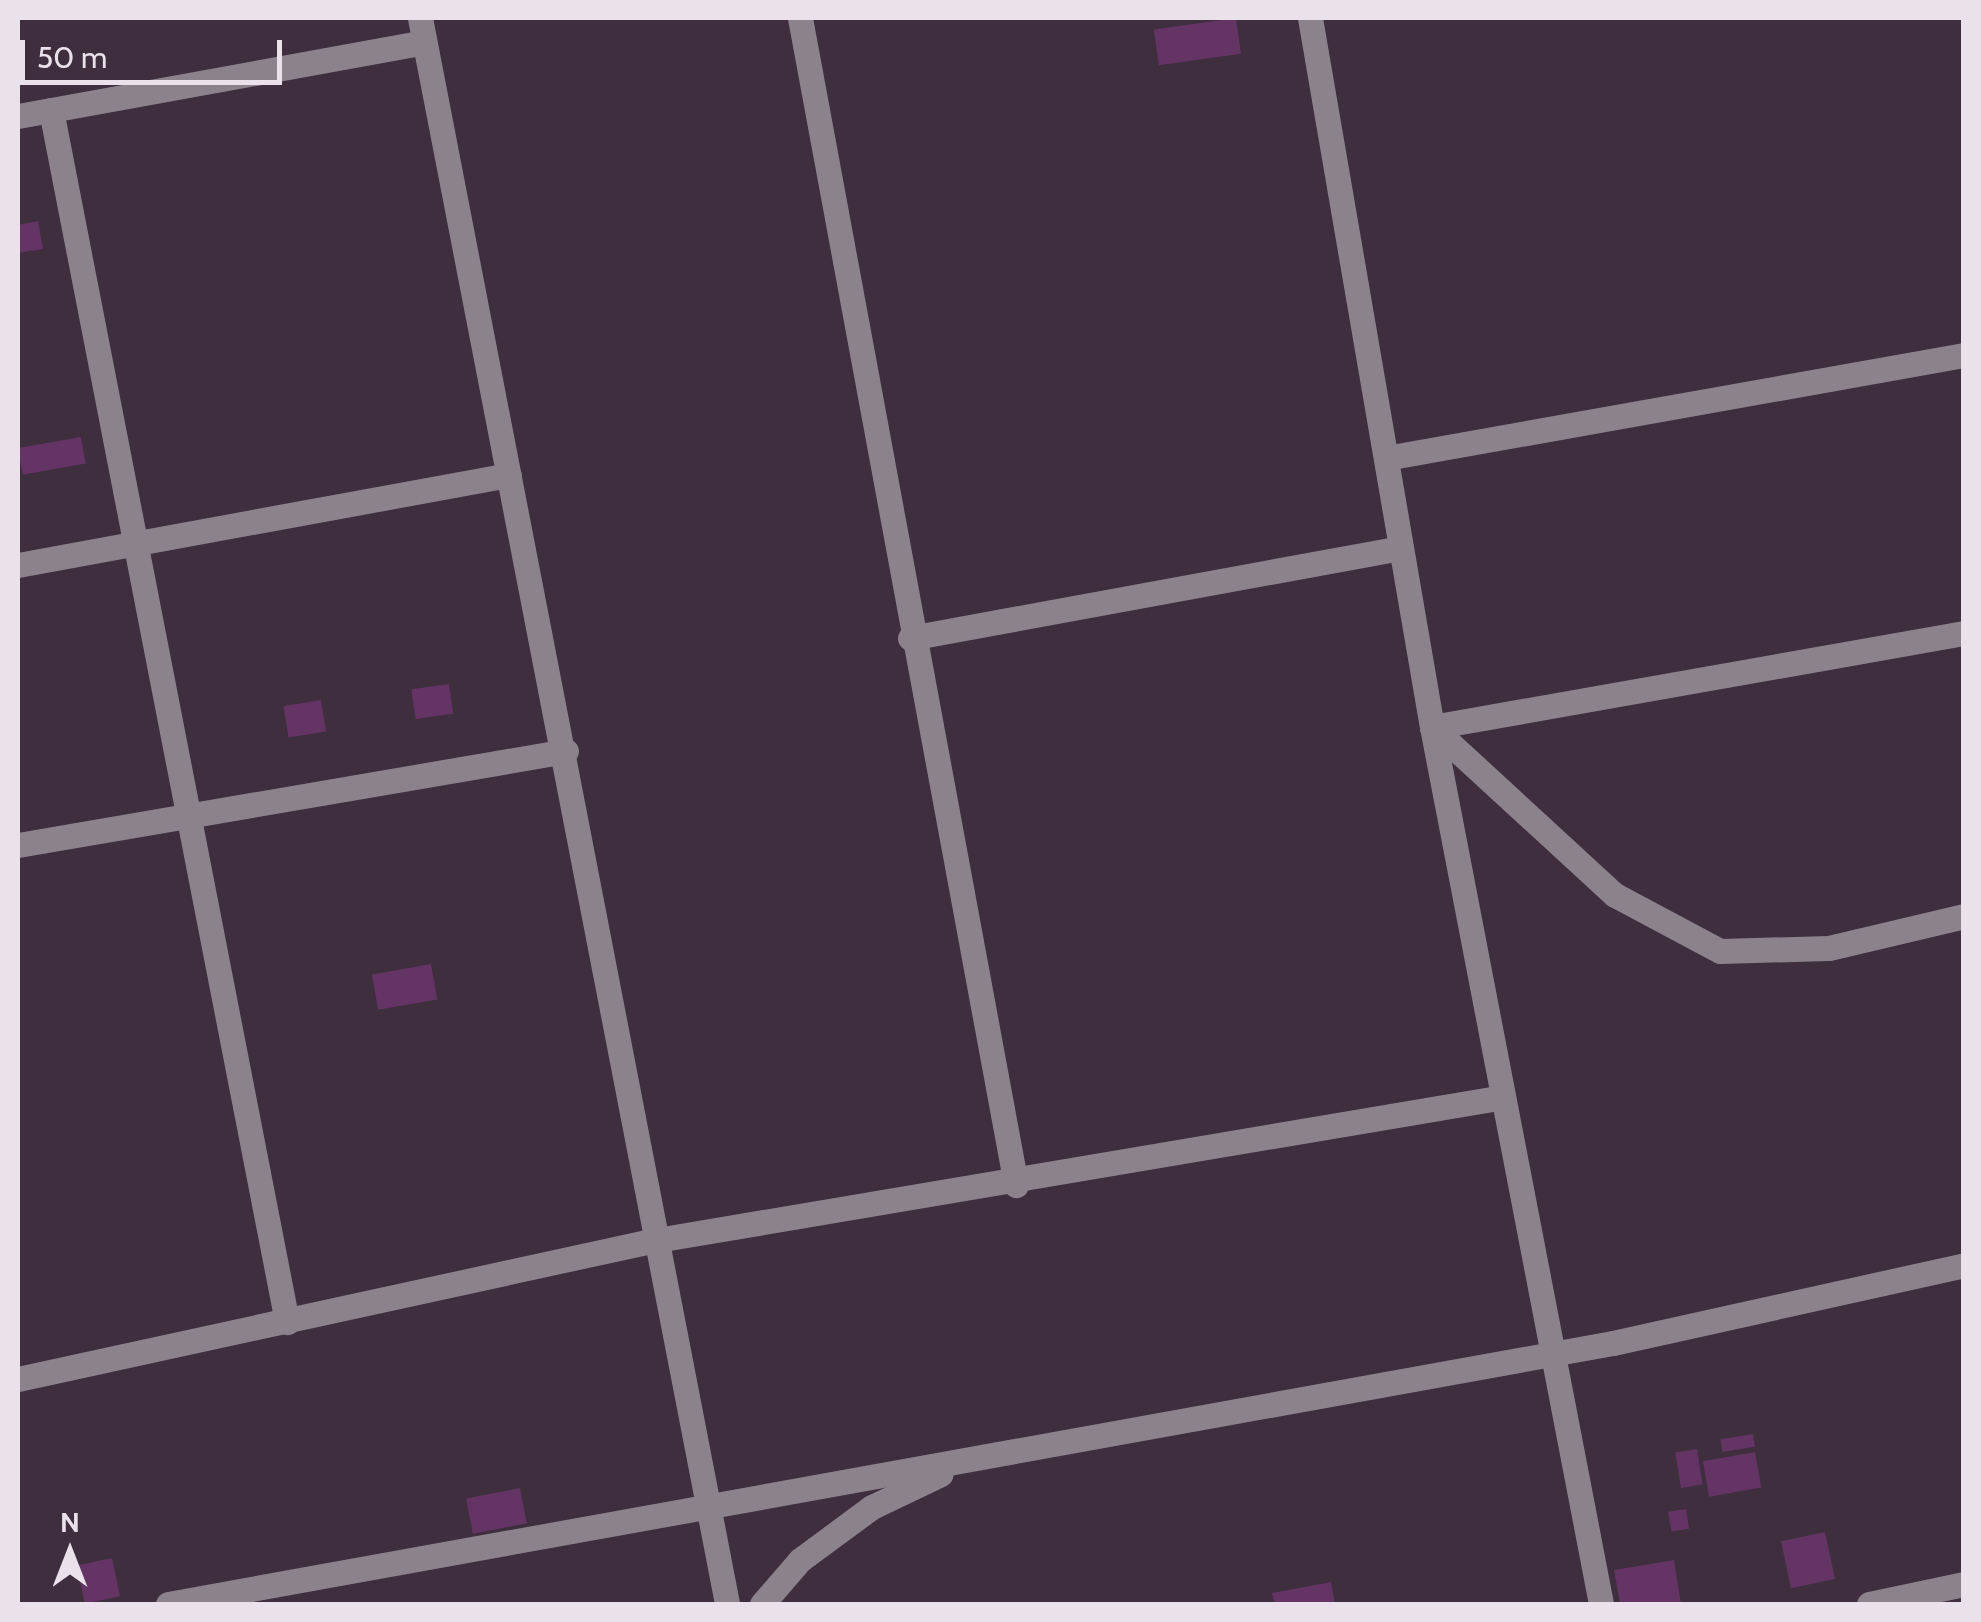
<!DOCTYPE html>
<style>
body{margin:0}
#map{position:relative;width:1981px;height:1622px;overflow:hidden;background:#3e2e3e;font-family:Cabin,sans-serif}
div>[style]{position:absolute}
.building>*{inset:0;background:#633464;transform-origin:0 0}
.minor>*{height:25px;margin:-12.5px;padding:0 12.5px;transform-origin:12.5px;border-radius:12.5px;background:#8b828b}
span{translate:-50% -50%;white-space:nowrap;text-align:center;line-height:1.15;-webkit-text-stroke:8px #3e2e3e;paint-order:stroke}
.frame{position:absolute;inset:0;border:20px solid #ebe1eb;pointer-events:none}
.north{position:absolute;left:20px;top:1502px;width:100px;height:100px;-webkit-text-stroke:8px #3e2e3e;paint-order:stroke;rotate:0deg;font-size:28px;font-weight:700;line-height:40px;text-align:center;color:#ebe1eb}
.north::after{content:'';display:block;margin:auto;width:35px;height:45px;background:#ebe1eb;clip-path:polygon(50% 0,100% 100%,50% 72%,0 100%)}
.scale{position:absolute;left:20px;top:40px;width:262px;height:45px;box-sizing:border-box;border:5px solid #ebe1eb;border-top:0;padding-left:12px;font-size:30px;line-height:35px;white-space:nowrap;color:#ebe1eb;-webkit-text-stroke:8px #3e2e3e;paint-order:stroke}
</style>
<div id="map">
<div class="building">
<div style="left:1236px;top:18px;width:36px;height:83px;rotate:82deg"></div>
<div style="clip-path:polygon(38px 221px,43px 249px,18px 253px,18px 225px)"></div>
<div style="left:81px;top:437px;width:27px;height:64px;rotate:80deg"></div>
<div style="left:449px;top:684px;width:30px;height:38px;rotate:82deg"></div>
<div style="left:321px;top:700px;width:32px;height:38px;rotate:81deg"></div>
<div style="left:431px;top:964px;width:36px;height:60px;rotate:80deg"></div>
<div style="left:1753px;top:1434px;width:13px;height:33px;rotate:81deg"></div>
<div style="left:1697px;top:1449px;width:36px;height:22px;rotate:81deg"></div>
<div style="left:1755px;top:1452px;width:36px;height:53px;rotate:80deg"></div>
<div style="left:520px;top:1488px;width:36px;height:55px;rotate:79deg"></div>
<div style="left:1686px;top:1509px;width:20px;height:18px;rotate:81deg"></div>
<div style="left:1825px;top:1532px;width:48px;height:45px;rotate:78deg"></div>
<div style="left:112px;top:1558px;width:39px;height:36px;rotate:78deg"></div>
<div style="clip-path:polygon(1674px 1560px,1681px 1604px,1620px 1604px,1614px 1570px)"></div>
<div style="clip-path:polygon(1331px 1582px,1335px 1604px,1275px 1604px,1272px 1593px)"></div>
</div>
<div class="minor">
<div style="left:420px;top:18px;width:1615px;rotate:79.04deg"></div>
<div style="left:800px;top:18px;width:1187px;rotate:79.51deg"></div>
<div style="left:1310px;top:18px;width:719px;rotate:80.24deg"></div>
<div style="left:1432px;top:727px;width:893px;rotate:79.09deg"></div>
<div style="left:51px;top:110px;width:1235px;rotate:78.98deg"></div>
<div style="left:18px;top:116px;width:413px;rotate:-10.3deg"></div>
<div style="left:1386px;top:458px;width:587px;rotate:-10.1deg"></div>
<div style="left:18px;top:565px;width:499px;rotate:-10.4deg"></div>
<div style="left:910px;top:638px;width:499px;rotate:-10.4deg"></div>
<div style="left:1432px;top:727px;width:248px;rotate:42.6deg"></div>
<div style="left:1615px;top:895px;width:119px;rotate:28.1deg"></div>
<div style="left:1720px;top:951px;width:109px;rotate:-1.6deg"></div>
<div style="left:1829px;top:948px;width:139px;rotate:-13.3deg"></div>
<div style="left:1432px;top:727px;width:540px;rotate:-10.02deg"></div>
<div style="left:18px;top:845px;width:556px;rotate:-9.73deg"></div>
<div style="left:18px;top:1379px;width:648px;rotate:-12.3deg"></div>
<div style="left:651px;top:1241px;width:864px;rotate:-9.59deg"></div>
<div style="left:168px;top:1604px;width:1468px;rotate:-10.24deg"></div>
<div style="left:1613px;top:1343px;width:360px;rotate:-12.5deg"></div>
<div style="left:762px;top:1604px;width:58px;rotate:-49.2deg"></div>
<div style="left:800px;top:1560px;width:89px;rotate:-36.4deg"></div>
<div style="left:872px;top:1507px;width:76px;rotate:-25.6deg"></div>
<div style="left:1869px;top:1604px;width:97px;rotate:-11.9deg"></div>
</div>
<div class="frame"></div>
<div class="north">N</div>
<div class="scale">50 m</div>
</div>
